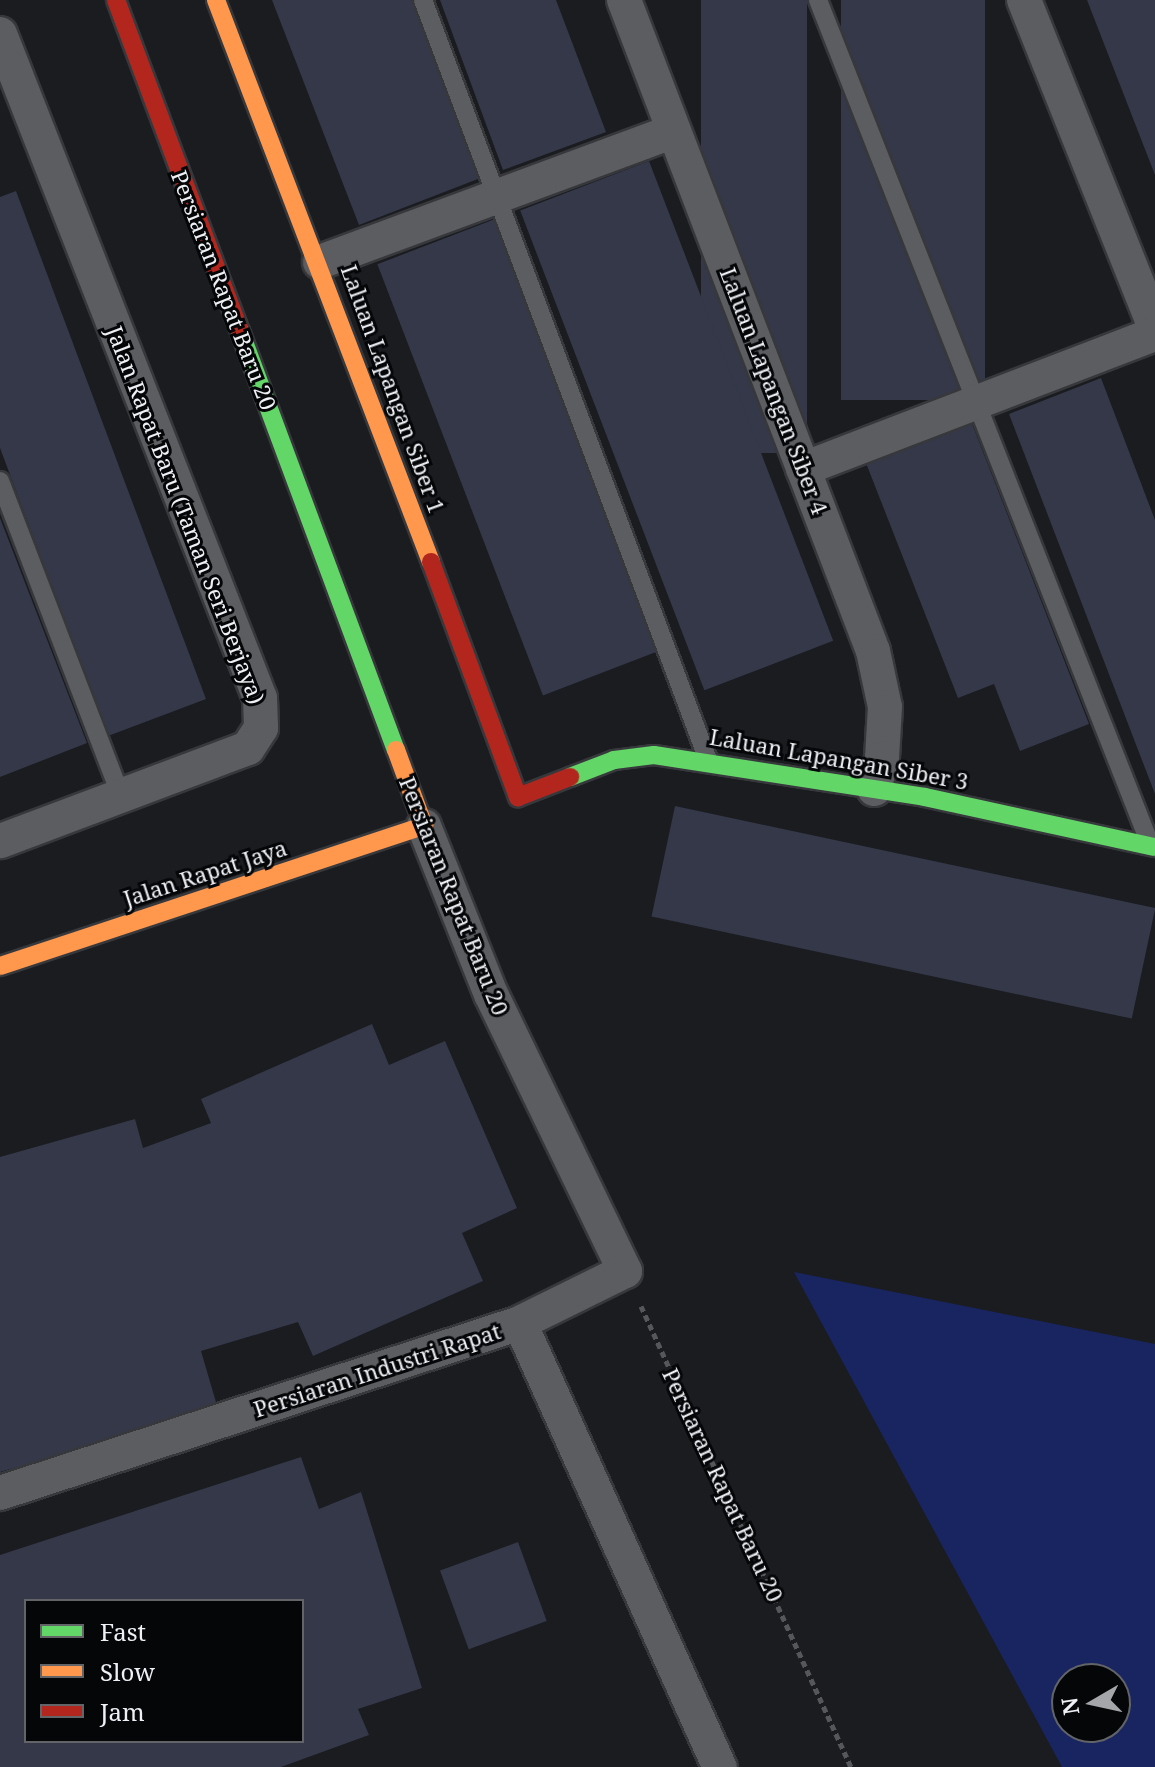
<!DOCTYPE html>
<style>
body{margin:0}
#map{position:relative;width:1155px;height:1767px;overflow:hidden;background:#1a1c20;font-family:"Noto Serif",serif}
div>[style]{position:absolute}
.green>*{inset:0;background:#192561}
.building>*{inset:0;background:#343848;transform-origin:0 0}
.path>*{height:5px;margin-top:-2.5px;transform-origin:0;background:repeating-linear-gradient(90deg,#56575a 0 6px,transparent 0 10px)}
.roads{filter:drop-shadow(2px 0 #37383c) drop-shadow(-2px 0 #37383c) drop-shadow(0 2px #37383c) drop-shadow(0 -2px #37383c)}
.lane>*{height:18px;margin:-9px;padding:0 9px;transform-origin:9px;border-radius:9px;background:#5c5d61}
.street>*{height:34px;margin:-17px;padding:0 17px;transform-origin:17px;border-radius:17px;background:#5c5d61}
.fast>*{height:18px;margin:-9px;padding:0 9px;transform-origin:9px;border-radius:9px;background:#63d668}
.slow>*{height:18px;margin:-9px;padding:0 9px;transform-origin:9px;border-radius:9px;background:#ff974d}
.jam>*{height:18px;margin:-9px;padding:0 9px;transform-origin:9px;border-radius:9px;background:#b3261e}
span{translate:-50% -50%;white-space:nowrap;text-align:center;line-height:1.15;-webkit-text-stroke:6px #050608;paint-order:stroke}
.street-label{font-size:22px;color:#eef0f5}
.legend{position:absolute;left:24px;top:1599px;width:280px;height:144px;box-sizing:border-box;background:#050608;border:2px solid #626467;margin:0;padding:10px 14px;list-style:none;font-size:24px;color:#eef0f5}
.legend li{display:flex;align-items:center;gap:16px;height:40px}
.legend b{width:40px;border:2px solid #626467}
.north{position:absolute;left:1051px;top:1663px;width:80px;height:80px;box-sizing:border-box;background:#050608;border:2px solid #626467;border-radius:50%;rotate:261deg;font-size:22px;font-weight:700;line-height:32px;text-align:center;color:#eef0f5}
.north::after{content:'';display:block;margin:auto;width:28px;height:36px;background:#a4a6aa;clip-path:polygon(50% 0,100% 100%,50% 72%,0 100%)}
</style>
<div id="map">
<div class="green">
<div style="clip-path:polygon(evenodd,794px 1272px,1155px 1344px,1155px 1767px,1062px 1767px,794px 1272px,1067px 1679px,1115px 1679px,1115px 1727px,1067px 1727px,1067px 1679px)"></div>
</div>
<div class="building">
<div style="clip-path:polygon(272px 0,415px 0,483px 177px,359px 225px)"></div>
<div style="clip-path:polygon(440px 0,556px 0,606px 132px,503px 170px)"></div>
<div style="left:701px;top:0;width:106px;height:453px"></div>
<div style="left:841px;top:0;width:144px;height:400px"></div>
<div style="clip-path:polygon(1087px 0,1155px 0,1155px 175px)"></div>
<div style="left:649px;top:161px;width:514px;height:138px;rotate:69deg"></div>
<div style="clip-path:polygon(16px 191px,206px 699px,108px 736px,0 448px,0 197px)"></div>
<div style="left:495px;top:219px;width:462px;height:126px;rotate:69deg"></div>
<div style="clip-path:polygon(1101px 378px,1155px 520px,1155px 794px,1009px 414px)"></div>
<div style="clip-path:polygon(971px 421px,1089px 724px,1020px 751px,994px 684px,958px 698px,866px 463px)"></div>
<div style="clip-path:polygon(0 518px,87px 743px,0 777px)"></div>
<div style="left:675px;top:806px;width:491px;height:113px;rotate:12deg"></div>
<div style="clip-path:polygon(372px 1024px,389px 1065px,445px 1041px,517px 1208px,462px 1233px,483px 1281px,313px 1356px,298px 1322px,201px 1351px,218px 1409px,0 1472px,0 1157px,135px 1119px,143px 1148px,211px 1123px,201px 1099px)"></div>
<div style="clip-path:polygon(evenodd,301px 1457px,319px 1509px,361px 1492px,422px 1688px,358px 1709px,369px 1735px,281px 1767px,0 1767px,0 1555px,301px 1457px,26px 1601px,302px 1601px,302px 1741px,26px 1741px,26px 1601px)"></div>
<div style="left:518px;top:1542px;width:84px;height:83px;rotate:70deg"></div>
</div>
<div class="path">
<div style="left:641px;top:1306px;width:507px;rotate:65.51deg"></div>
</div>
<div class="roads">
<div class="lane">
<div style="left:423px;top:0;width:812px;rotate:69.44deg"></div>
<div style="left:818px;top:0;width:907px;rotate:68.53deg"></div>
<div style="left:0;top:481px;width:338px;rotate:69deg"></div>
</div>
<div class="street">
<div style="left:624px;top:0;width:697px;rotate:69.07deg"></div>
<div style="left:873px;top:651px;width:57px;rotate:77.9deg"></div>
<div style="left:885px;top:707px;width:51px;rotate:93.4deg"></div>
<div style="left:882px;top:758px;width:32px;rotate:104deg"></div>
<div style="left:1024px;top:0;width:352px;rotate:68.2deg"></div>
<div style="left:0;top:34px;width:713px;rotate:68.62deg"></div>
<div style="left:260px;top:698px;width:30px;rotate:88deg"></div>
<div style="left:261px;top:728px;width:24px;rotate:123deg"></div>
<div style="left:248px;top:748px;width:265px;rotate:159.4deg"></div>
<div style="left:320px;top:262px;width:377px;rotate:-20.3deg"></div>
<div style="left:803px;top:469px;width:377px;rotate:-21deg"></div>
<div style="left:424px;top:826px;width:181px;rotate:68.3deg"></div>
<div style="left:491px;top:994px;width:308px;rotate:64.2deg"></div>
<div style="left:625px;top:1271px;width:117px;rotate:153.7deg"></div>
<div style="left:0;top:1493px;width:547px;rotate:-18.1deg"></div>
<div style="left:520px;top:1323px;width:487px;rotate:65.8deg"></div>
</div>
<div class="fast">
<div style="left:240px;top:331px;width:447px;rotate:69.6deg"></div>
<div style="left:570px;top:777px;width:47px;rotate:-21.1deg"></div>
<div style="left:614px;top:760px;width:40px;rotate:-7.1deg"></div>
<div style="left:654px;top:755px;width:274px;rotate:8.8deg"></div>
<div style="left:925px;top:797px;width:235px;rotate:12.3deg"></div>
</div>
<div class="slow">
<div style="left:216px;top:0;width:602px;rotate:69.07deg"></div>
<div style="left:0;top:966px;width:447px;rotate:-18.3deg"></div>
<div style="left:424px;top:826px;width:81px;rotate:-110.2deg"></div>
</div>
<div class="jam">
<div style="left:116px;top:0;width:353px;rotate:69.5deg"></div>
<div style="left:431px;top:562px;width:251px;rotate:69.7deg"></div>
<div style="left:518px;top:797px;width:56px;rotate:-21deg"></div>
</div>
</div>
<div class="street-label">
<span style="left:224px;top:290px;rotate:69deg">Persiaran Rapat Baru 20</span>
<span style="left:393px;top:389px;rotate:70deg">Laluan Lapangan Siber 1</span>
<span style="left:774px;top:391px;rotate:69deg">Laluan Lapangan Siber 4</span>
<span style="left:186px;top:515px;rotate:69deg">Jalan Rapat Baru (Taman Seri Berjaya)</span>
<span style="left:839px;top:759px;rotate:10deg">Laluan Lapangan Siber 3</span>
<span style="left:205px;top:873px;rotate:-18deg">Jalan Rapat Jaya</span>
<span style="left:454px;top:896px;rotate:68deg">Persiaran Rapat Baru 20</span>
<span style="left:377px;top:1370px;rotate:-18deg">Persiaran Industri Rapat</span>
<span style="left:723px;top:1485px;rotate:65deg">Persiaran Rapat Baru 20</span>
</div>
<ul class="legend">
<li><b style="height:10px;background:#63d668"></b>Fast</li>
<li><b style="height:10px;background:#ff974d"></b>Slow</li>
<li><b style="height:10px;background:#b3261e"></b>Jam</li>
</ul>
<div class="north">N</div>
</div>
